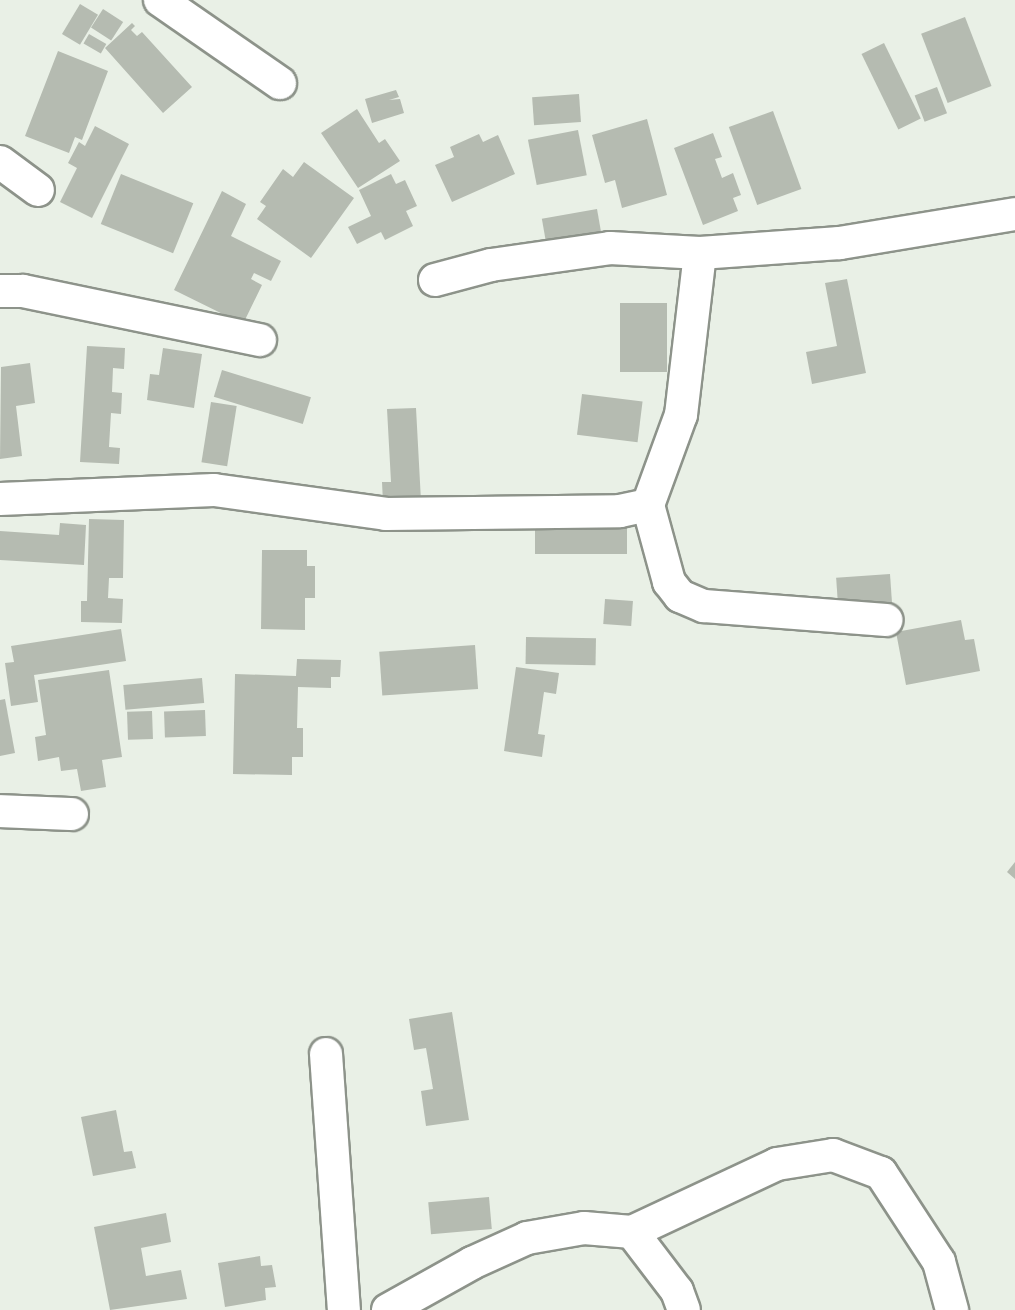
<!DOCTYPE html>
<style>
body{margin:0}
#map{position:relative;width:1015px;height:1310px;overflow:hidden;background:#e9f0e6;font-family:Barlow,sans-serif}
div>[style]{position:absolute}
.building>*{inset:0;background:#b5bbb1;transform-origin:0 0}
.roads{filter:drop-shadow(2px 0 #8d938a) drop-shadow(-2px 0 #8d938a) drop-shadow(0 2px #8d938a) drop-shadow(0 -2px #8d938a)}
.minor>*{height:32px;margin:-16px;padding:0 16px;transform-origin:16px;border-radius:16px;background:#fff}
span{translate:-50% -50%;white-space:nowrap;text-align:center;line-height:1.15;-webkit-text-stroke:6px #e9f0e6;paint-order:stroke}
</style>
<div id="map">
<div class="building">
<div style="left:80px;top:4px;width:21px;height:35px;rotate:31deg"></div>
<div style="left:103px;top:9px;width:24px;height:22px;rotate:33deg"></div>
<div style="left:965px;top:17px;width:74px;height:47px;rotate:69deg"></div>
<div style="clip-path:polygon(132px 23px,135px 26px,131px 30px,137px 36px,142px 32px,192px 87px,163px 113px,105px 48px)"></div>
<div style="left:89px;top:34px;width:20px;height:11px;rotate:30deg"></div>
<div style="left:884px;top:43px;width:84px;height:25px;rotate:64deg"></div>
<div style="clip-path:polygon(58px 51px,108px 71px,82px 140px,75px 137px,69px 153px,25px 136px)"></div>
<div style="left:937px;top:87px;width:28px;height:24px;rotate:69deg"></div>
<div style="clip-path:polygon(396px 90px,399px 97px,389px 100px,400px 99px,404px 113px,372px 123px,365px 99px)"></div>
<div style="left:579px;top:94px;width:28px;height:47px;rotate:86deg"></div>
<div style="clip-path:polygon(357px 109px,379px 143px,385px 139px,400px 161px,358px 188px,321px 133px)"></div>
<div style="left:773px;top:111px;width:83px;height:47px;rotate:70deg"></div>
<div style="clip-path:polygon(647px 119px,667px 195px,622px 208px,615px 180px,605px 183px,592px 135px)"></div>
<div style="clip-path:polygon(95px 126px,129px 144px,92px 218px,60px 202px,77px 168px,68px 163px,79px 142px,85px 146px)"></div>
<div style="left:578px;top:130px;width:46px;height:51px;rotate:79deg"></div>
<div style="clip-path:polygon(713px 133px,722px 157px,715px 159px,722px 178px,733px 173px,741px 195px,733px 198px,738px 211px,703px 225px,674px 148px)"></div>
<div style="clip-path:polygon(479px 134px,483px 142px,498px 135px,515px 174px,452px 202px,435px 165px,454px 157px,450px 147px)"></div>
<div style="clip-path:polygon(304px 162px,354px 198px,311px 258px,257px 219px,266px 206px,260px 202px,283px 169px,293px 177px)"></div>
<div style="left:121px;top:174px;width:78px;height:54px;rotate:22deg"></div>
<div style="clip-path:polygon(391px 174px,396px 184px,405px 180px,417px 206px,406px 211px,413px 226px,385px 240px,381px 232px,357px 244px,348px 227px,371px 216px,359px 190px)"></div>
<div style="clip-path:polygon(222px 191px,246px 204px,231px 236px,281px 261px,271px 281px,254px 273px,251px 279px,262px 285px,243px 324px,174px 290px)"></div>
<div style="left:597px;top:209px;width:34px;height:56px;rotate:80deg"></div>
<div style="clip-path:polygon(847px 279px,866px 373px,812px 384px,806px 352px,837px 346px,825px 283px)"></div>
<div style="left:620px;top:303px;width:47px;height:69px"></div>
<div style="clip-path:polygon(87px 346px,125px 348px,124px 369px,113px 368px,112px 392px,122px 393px,121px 414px,111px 413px,109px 447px,120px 448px,119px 464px,80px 462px)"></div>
<div style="clip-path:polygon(163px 348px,202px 354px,194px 408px,147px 400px,150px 374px,159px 375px)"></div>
<div style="clip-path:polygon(30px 363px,35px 403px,16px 406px,22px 456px,0 459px,1px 367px)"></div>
<div style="left:222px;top:370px;width:93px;height:28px;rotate:17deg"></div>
<div style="left:582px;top:394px;width:61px;height:41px;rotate:7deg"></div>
<div style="left:211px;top:402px;width:26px;height:61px;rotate:9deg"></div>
<div style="clip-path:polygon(416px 408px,421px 501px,383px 503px,382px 482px,391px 482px,387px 409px)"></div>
<div style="clip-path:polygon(89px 519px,124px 520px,123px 578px,109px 578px,108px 598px,123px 599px,122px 623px,81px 622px,81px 601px,87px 601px)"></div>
<div style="clip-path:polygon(60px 523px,86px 525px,84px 565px,0 560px,0 531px,59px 535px)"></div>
<div style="left:535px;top:527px;width:92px;height:27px"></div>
<div style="clip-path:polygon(262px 550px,307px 550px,307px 566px,315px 566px,315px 598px,305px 598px,305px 630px,261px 629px)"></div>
<div style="left:890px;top:574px;width:29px;height:54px;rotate:86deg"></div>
<div style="left:605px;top:599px;width:28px;height:25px;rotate:4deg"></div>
<div style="clip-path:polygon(961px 620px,965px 640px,974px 639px,980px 671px,906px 685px,896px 632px)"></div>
<div style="clip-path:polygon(121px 629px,126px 661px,34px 675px,38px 702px,11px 706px,5px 663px,14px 662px,11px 646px)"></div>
<div style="left:526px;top:637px;width:70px;height:27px;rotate:1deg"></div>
<div style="left:475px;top:645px;width:44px;height:96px;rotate:86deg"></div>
<div style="clip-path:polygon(297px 659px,341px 660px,340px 677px,331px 677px,331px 688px,298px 687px,297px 728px,303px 728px,303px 757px,292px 757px,292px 775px,233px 774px,235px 674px,296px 676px)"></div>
<div style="clip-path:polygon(516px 667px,559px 673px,556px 694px,544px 692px,538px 734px,545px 735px,542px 757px,504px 751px)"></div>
<div style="clip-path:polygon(109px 670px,122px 757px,102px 760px,106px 787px,81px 791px,77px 769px,61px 771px,59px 757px,38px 761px,35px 737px,46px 735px,38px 680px)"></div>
<div style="left:202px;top:678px;width:25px;height:79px;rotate:85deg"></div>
<div style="clip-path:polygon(5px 699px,15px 753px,0 756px,0 700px)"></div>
<div style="left:205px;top:710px;width:26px;height:41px;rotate:88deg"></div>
<div style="left:152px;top:711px;width:28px;height:25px;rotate:88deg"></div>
<div style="clip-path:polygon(1015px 862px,1015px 879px,1007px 872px)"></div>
<div style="clip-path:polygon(452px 1012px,469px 1120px,426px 1126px,421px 1091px,433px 1089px,426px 1048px,414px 1050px,409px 1019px)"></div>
<div style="clip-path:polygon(116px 1110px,124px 1152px,132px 1151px,136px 1168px,93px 1176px,81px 1117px)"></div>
<div style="left:489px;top:1197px;width:32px;height:61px;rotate:85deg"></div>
<div style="clip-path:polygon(166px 1213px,171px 1242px,141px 1248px,146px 1276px,181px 1270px,187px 1299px,110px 1310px,94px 1227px)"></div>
<div style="clip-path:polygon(260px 1256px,261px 1266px,272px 1265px,276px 1287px,265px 1288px,266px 1300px,225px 1307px,218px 1263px)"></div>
</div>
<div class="roads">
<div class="minor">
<div style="left:160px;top:0;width:146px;rotate:34.7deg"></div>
<div style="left:0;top:162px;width:47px;rotate:36.4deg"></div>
<div style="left:435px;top:280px;width:58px;rotate:-15deg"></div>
<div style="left:491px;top:265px;width:120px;rotate:-8.1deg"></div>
<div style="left:610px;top:248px;width:90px;rotate:3.2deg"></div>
<div style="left:700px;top:253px;width:140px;rotate:-4.1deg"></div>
<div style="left:840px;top:243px;width:177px;rotate:-9.4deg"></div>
<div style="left:0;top:291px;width:23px"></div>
<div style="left:23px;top:291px;width:242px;rotate:11.7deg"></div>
<div style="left:0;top:499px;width:214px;rotate:-2.4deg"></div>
<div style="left:214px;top:490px;width:174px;rotate:7.9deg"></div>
<div style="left:386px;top:514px;width:234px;rotate:-0.7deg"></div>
<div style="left:620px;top:511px;width:29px;rotate:-12deg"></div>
<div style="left:648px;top:505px;width:96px;rotate:-69.9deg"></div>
<div style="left:681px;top:415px;width:163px;rotate:-83.3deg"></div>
<div style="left:648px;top:505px;width:80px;rotate:74.7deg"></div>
<div style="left:669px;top:582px;width:18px;rotate:52deg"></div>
<div style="left:680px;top:596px;width:26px;rotate:23deg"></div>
<div style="left:704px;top:606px;width:183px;rotate:4.4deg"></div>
<div style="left:0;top:811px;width:72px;rotate:2.4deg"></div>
<div style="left:326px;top:1054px;width:257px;rotate:86deg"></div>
<div style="left:632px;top:1232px;width:74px;rotate:52.7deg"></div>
<div style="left:677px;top:1291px;width:20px;rotate:70deg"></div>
<div style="left:388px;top:1310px;width:96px;rotate:-29.2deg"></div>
<div style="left:472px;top:1263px;width:60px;rotate:-24.4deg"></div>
<div style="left:527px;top:1238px;width:58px;rotate:-10deg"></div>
<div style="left:584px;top:1228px;width:48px;rotate:4.8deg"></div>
<div style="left:632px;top:1232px;width:160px;rotate:-25.1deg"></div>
<div style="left:777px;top:1164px;width:57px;rotate:-9.1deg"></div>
<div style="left:833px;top:1155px;width:51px;rotate:20.6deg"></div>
<div style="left:881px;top:1173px;width:106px;rotate:56.9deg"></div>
<div style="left:939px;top:1262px;width:50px;rotate:74.8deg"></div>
</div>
</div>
</div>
